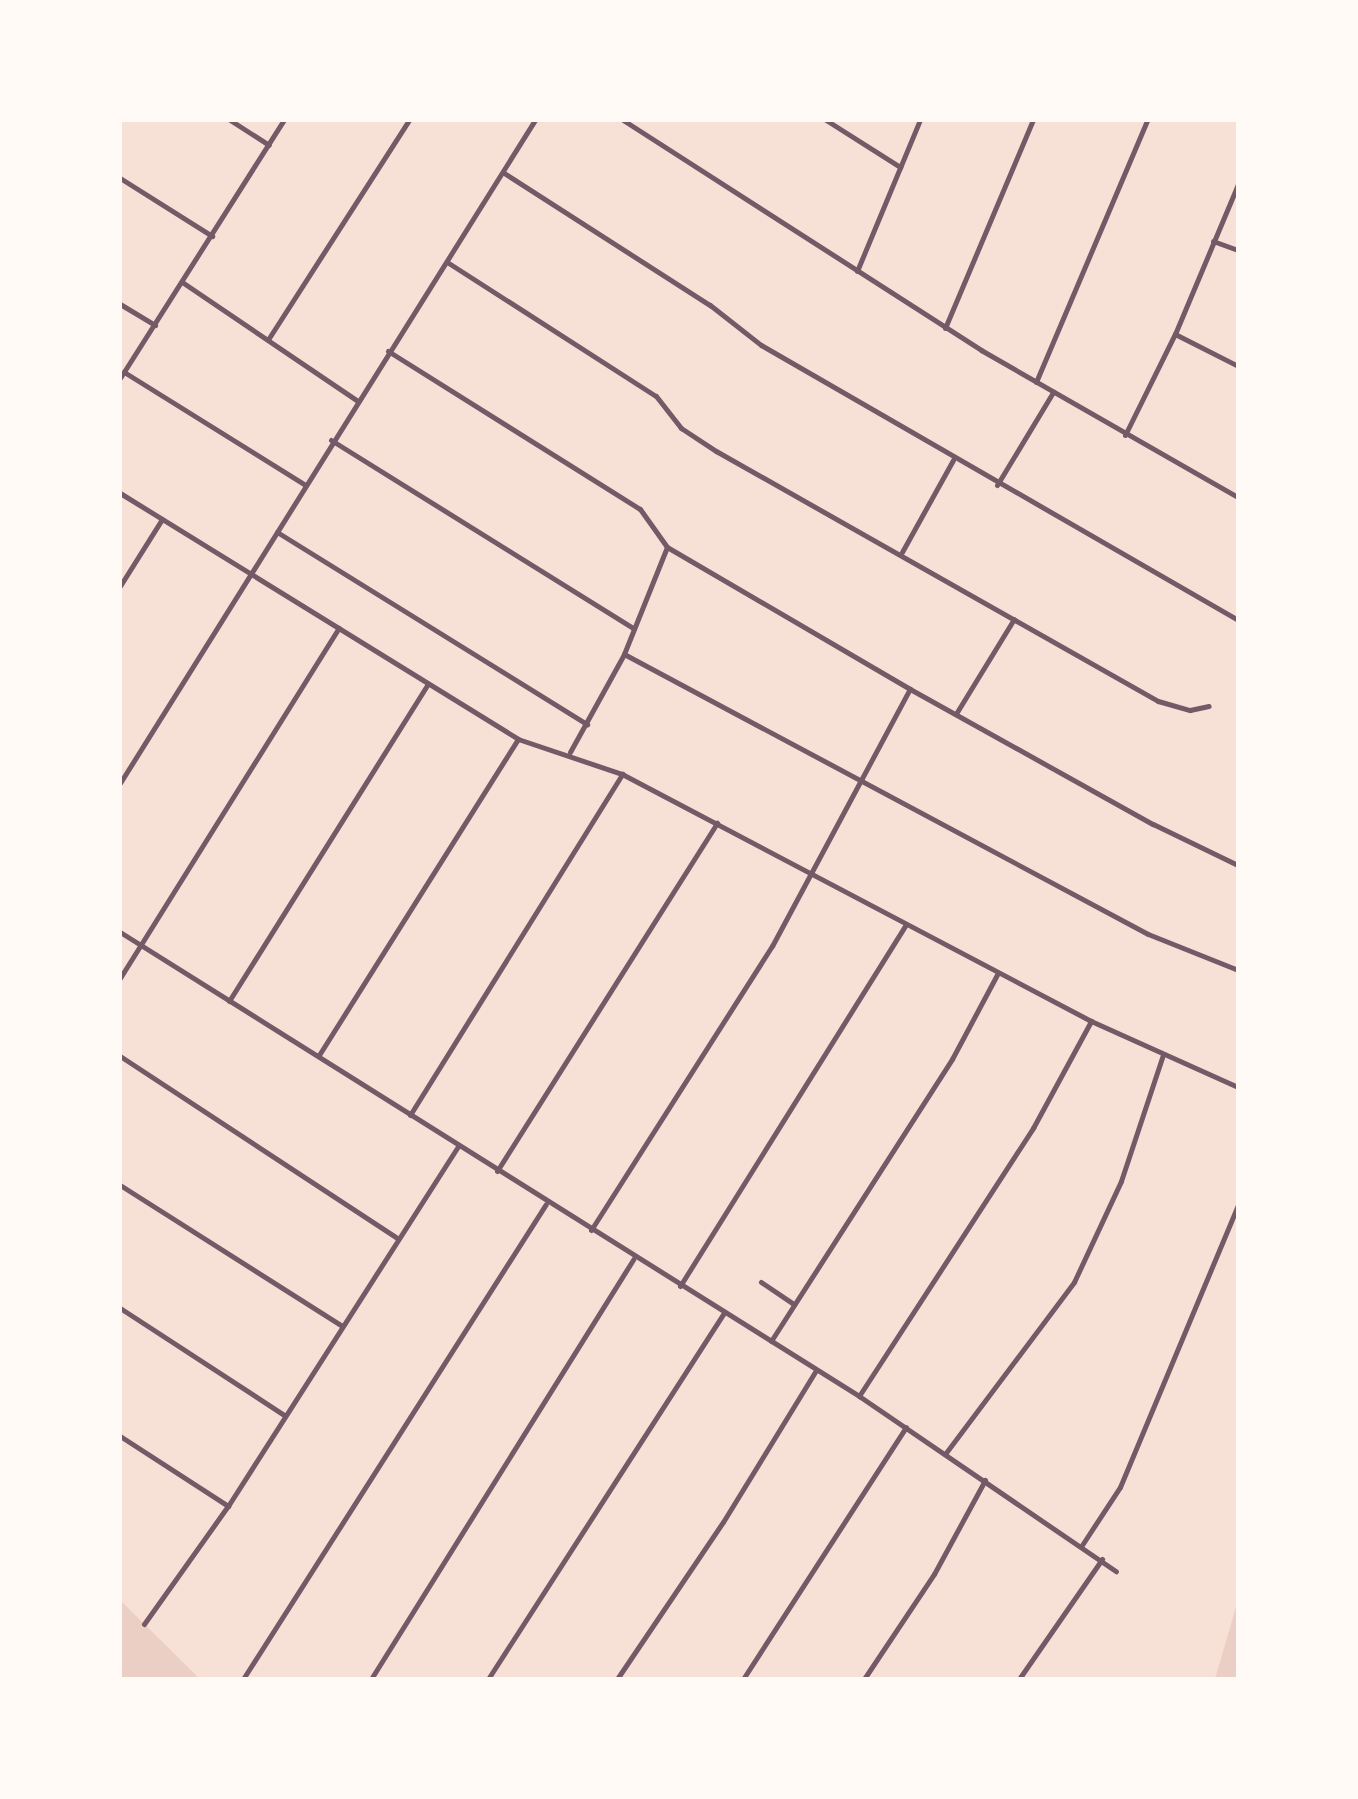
<!DOCTYPE html>
<style>
body{margin:0}
#map{position:relative;width:1358px;height:1799px;overflow:hidden;background:#f7e1d7;font-family:"Work Sans",sans-serif}
div>[style]{position:absolute}
.green>*{inset:0;background:#ebcfc5}
.minor>*{height:5px;margin:-2.5px;padding:0 2.5px;transform-origin:2.5px;border-radius:2.5px;background:#755966}
span{translate:-50% -50%;white-space:nowrap;text-align:center;line-height:1.15;-webkit-text-stroke:8px #fffaf5;paint-order:stroke}
.frame{position:absolute;inset:0;border:122px solid #fffaf5;pointer-events:none}
</style>
<div id="map">
<div class="green">
<div style="clip-path:polygon(120px 1600px,200px 1679px,120px 1679px)"></div>
<div style="clip-path:polygon(1238px 1600px,1238px 1679px,1215px 1679px)"></div>
</div>
<div class="minor">
<div style="left:230px;top:120px;width:46px;rotate:32.7deg"></div>
<div style="left:623px;top:120px;width:426px;rotate:32.7deg"></div>
<div style="left:981px;top:350px;width:296px;rotate:29.8deg"></div>
<div style="left:826px;top:120px;width:88px;rotate:32.4deg"></div>
<div style="left:504px;top:173px;width:245px;rotate:32.7deg"></div>
<div style="left:710px;top:305px;width:65px;rotate:38.1deg"></div>
<div style="left:761px;top:345px;width:551px;rotate:29.96deg"></div>
<div style="left:120px;top:178px;width:109px;rotate:32.2deg"></div>
<div style="left:1213px;top:241px;width:27px;rotate:20deg"></div>
<div style="left:447px;top:262px;width:248px;rotate:32.7deg"></div>
<div style="left:656px;top:396px;width:41px;rotate:52deg"></div>
<div style="left:681px;top:428px;width:42px;rotate:33.3deg"></div>
<div style="left:716px;top:451px;width:508px;rotate:29.49deg"></div>
<div style="left:1158px;top:701px;width:33px;rotate:16deg"></div>
<div style="left:1190px;top:710px;width:19px;rotate:-12deg"></div>
<div style="left:857px;top:271px;width:164px;rotate:-67.4deg"></div>
<div style="left:182px;top:282px;width:212px;rotate:34.1deg"></div>
<div style="left:120px;top:304px;width:41px;rotate:31deg"></div>
<div style="left:945px;top:328px;width:226px;rotate:-67.1deg"></div>
<div style="left:1175px;top:334px;width:71px;rotate:26.9deg"></div>
<div style="left:269px;top:338px;width:259px;rotate:-57.3deg"></div>
<div style="left:388px;top:351px;width:297px;rotate:32.1deg"></div>
<div style="left:640px;top:509px;width:47px;rotate:54.6deg"></div>
<div style="left:667px;top:547px;width:281px;rotate:30.3deg"></div>
<div style="left:910px;top:689px;width:278px;rotate:29.1deg"></div>
<div style="left:1153px;top:824px;width:94px;rotate:25.8deg"></div>
<div style="left:124px;top:372px;width:212px;rotate:31.9deg"></div>
<div style="left:120px;top:378px;width:306px;rotate:-57.6deg"></div>
<div style="left:1036px;top:382px;width:285px;rotate:-67deg"></div>
<div style="left:1125px;top:435px;width:113px;rotate:-63.7deg"></div>
<div style="left:1175px;top:334px;width:163px;rotate:-67.2deg"></div>
<div style="left:331px;top:440px;width:356px;rotate:31.9deg"></div>
<div style="left:997px;top:485px;width:109px;rotate:-58.9deg"></div>
<div style="left:120px;top:493px;width:468px;rotate:31.7deg"></div>
<div style="left:518px;top:739px;width:110px;rotate:18.6deg"></div>
<div style="left:622px;top:774px;width:530px;rotate:27.77deg"></div>
<div style="left:1091px;top:1021px;width:161px;rotate:24.2deg"></div>
<div style="left:277px;top:532px;width:365px;rotate:31.8deg"></div>
<div style="left:902px;top:552px;width:105px;rotate:-61deg"></div>
<div style="left:120px;top:586px;width:79px;rotate:-57.9deg"></div>
<div style="left:624px;top:654px;width:594px;rotate:28.12deg"></div>
<div style="left:1148px;top:934px;width:97px;rotate:21.8deg"></div>
<div style="left:957px;top:712px;width:109px;rotate:-58.5deg"></div>
<div style="left:570px;top:752px;width:112px;rotate:-61.1deg"></div>
<div style="left:624px;top:654px;width:115px;rotate:-68.1deg"></div>
<div style="left:120px;top:783px;width:782px;rotate:-57.96deg"></div>
<div style="left:120px;top:932px;width:873px;rotate:32.12deg"></div>
<div style="left:859px;top:1396px;width:311px;rotate:34.3deg"></div>
<div style="left:120px;top:978px;width:413px;rotate:-58deg"></div>
<div style="left:229px;top:1001px;width:373px;rotate:-57.9deg"></div>
<div style="left:319px;top:1055px;width:373px;rotate:-57.8deg"></div>
<div style="left:120px;top:1056px;width:330px;rotate:33.3deg"></div>
<div style="left:410px;top:1115px;width:402px;rotate:-58.1deg"></div>
<div style="left:497px;top:1171px;width:412px;rotate:-57.7deg"></div>
<div style="left:120px;top:1185px;width:262px;rotate:32.4deg"></div>
<div style="left:591px;top:1230px;width:337px;rotate:-57.5deg"></div>
<div style="left:772px;top:946px;width:292px;rotate:-61.8deg"></div>
<div style="left:761px;top:1282px;width:40px;rotate:34deg"></div>
<div style="left:680px;top:1286px;width:425px;rotate:-58deg"></div>
<div style="left:120px;top:1308px;width:196px;rotate:33.1deg"></div>
<div style="left:771px;top:1341px;width:335px;rotate:-57.3deg"></div>
<div style="left:952px;top:1059px;width:98px;rotate:-61.9deg"></div>
<div style="left:859px;top:1396px;width:320px;rotate:-57deg"></div>
<div style="left:1033px;top:1128px;width:122px;rotate:-61.5deg"></div>
<div style="left:120px;top:1436px;width:129px;rotate:32.9deg"></div>
<div style="left:945px;top:1454px;width:215px;rotate:-53.1deg"></div>
<div style="left:1074px;top:1282px;width:111px;rotate:-65deg"></div>
<div style="left:1121px;top:1181px;width:133px;rotate:-71.6deg"></div>
<div style="left:1082px;top:1545px;width:69px;rotate:-56.8deg"></div>
<div style="left:1120px;top:1487px;width:306px;rotate:-67.3deg"></div>
<div style="left:144px;top:1624px;width:145px;rotate:-54.6deg"></div>
<div style="left:228px;top:1506px;width:427px;rotate:-57.4deg"></div>
<div style="left:243px;top:1679px;width:563px;rotate:-57.47deg"></div>
<div style="left:371px;top:1679px;width:495px;rotate:-58deg"></div>
<div style="left:488px;top:1679px;width:434px;rotate:-57.2deg"></div>
<div style="left:617px;top:1679px;width:189px;rotate:-56deg"></div>
<div style="left:723px;top:1522px;width:178px;rotate:-58.5deg"></div>
<div style="left:743px;top:1679px;width:300px;rotate:-57.1deg"></div>
<div style="left:864px;top:1679px;width:126px;rotate:-56.3deg"></div>
<div style="left:934px;top:1574px;width:107px;rotate:-61.5deg"></div>
<div style="left:1019px;top:1679px;width:146px;rotate:-55.3deg"></div>
</div>
<div class="frame"></div>
</div>
